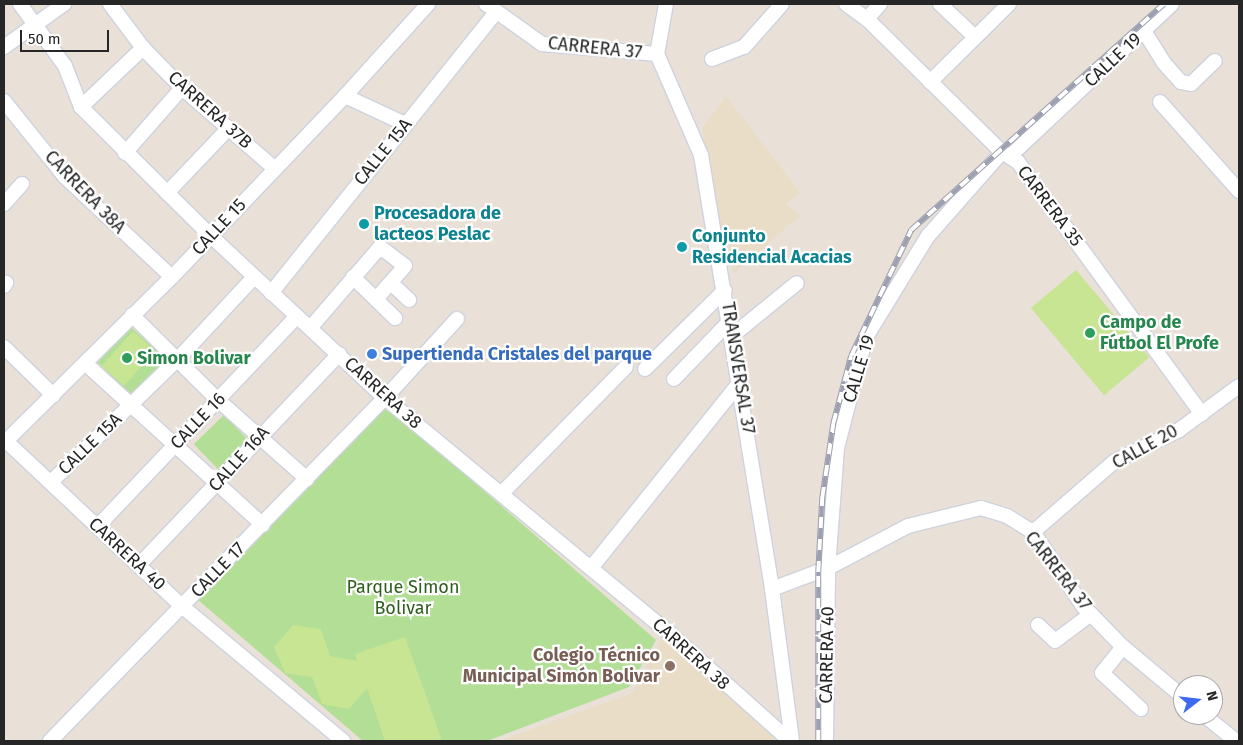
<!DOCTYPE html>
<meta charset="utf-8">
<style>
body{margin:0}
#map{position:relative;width:1243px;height:745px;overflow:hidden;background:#e9e1d8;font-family:"Fira Sans",sans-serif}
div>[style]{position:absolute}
.education>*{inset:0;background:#eaddc8}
.green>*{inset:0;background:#b3de96;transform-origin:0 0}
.pitch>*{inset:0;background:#c7e592;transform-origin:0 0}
.roads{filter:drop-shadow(1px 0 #ced2df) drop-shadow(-1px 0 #ced2df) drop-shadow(0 1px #ced2df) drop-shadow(0 -1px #ced2df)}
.street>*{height:14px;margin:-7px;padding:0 7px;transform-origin:7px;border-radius:7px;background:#fff}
.rail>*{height:5.5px;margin-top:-2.75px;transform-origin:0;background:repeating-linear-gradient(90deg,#fff 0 11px,#9ca0b0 0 22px);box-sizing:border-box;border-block:1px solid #9ca0b0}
.dots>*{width:14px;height:14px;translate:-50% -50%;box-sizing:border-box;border:2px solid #fff;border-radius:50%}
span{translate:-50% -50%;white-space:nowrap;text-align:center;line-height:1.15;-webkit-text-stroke:4.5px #fff;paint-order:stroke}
.street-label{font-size:18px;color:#262626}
.culture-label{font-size:18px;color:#0d838f;font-weight:700}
.left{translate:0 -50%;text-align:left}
.leisure-label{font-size:18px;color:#27864d;font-weight:700}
.shop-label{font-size:18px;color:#366cbe;font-weight:700}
.park-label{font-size:18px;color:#2e5e1c}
.education-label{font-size:18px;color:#785e54;font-weight:700}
.right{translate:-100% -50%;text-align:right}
.frame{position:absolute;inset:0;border:5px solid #262626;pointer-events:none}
.north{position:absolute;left:1173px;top:675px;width:50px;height:50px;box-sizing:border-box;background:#fff;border:1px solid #a8a8a8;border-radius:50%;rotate:74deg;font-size:14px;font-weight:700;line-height:20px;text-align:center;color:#262626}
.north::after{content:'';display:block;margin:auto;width:18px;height:22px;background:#3d6af1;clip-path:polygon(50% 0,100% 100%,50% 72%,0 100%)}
.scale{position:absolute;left:20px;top:30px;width:89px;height:22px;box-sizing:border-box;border:2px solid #262626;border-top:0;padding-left:6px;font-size:15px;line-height:18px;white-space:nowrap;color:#262626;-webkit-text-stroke:4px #fff;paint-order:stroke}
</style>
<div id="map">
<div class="education">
<div style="clip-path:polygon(726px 96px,800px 192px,786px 204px,800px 216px,733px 274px,727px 234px,722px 234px,702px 128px)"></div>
<div style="clip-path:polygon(662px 638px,772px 735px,774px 741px,498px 741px,632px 693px)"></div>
</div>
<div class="green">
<div style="left:131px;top:327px;width:50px;height:49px;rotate:43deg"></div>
<div style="clip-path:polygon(386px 406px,656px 640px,629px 687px,487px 741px,363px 741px,197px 599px)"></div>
<div style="left:224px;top:415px;width:36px;height:42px;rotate:46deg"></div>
</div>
<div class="pitch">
<div style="left:1076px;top:270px;width:114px;height:59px;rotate:50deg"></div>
<div style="left:133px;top:331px;width:30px;height:47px;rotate:42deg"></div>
<div style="clip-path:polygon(293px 625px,321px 629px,330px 656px,357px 661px,355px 654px,405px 637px,442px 741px,385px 741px,367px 688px,349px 709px,322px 704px,312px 677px,285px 673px,274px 647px)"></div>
</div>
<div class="roads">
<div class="street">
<div style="left:20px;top:4px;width:77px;rotate:54deg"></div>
<div style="left:65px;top:66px;width:44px;rotate:68.7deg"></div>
<div style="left:81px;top:107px;width:183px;rotate:44.8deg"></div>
<div style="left:211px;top:236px;width:238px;rotate:43deg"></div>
<div style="left:385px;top:398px;width:366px;rotate:39.6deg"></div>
<div style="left:667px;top:631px;width:165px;rotate:41.8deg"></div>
<div style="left:110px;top:4px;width:55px;rotate:53.1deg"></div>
<div style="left:143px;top:48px;width:56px;rotate:45.7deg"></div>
<div style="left:182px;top:88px;width:122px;rotate:41deg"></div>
<div style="left:486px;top:4px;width:69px;rotate:35.5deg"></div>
<div style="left:542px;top:44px;width:115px;rotate:5deg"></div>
<div style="left:666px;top:4px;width:51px;rotate:100.2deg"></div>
<div style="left:657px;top:54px;width:110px;rotate:66.5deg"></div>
<div style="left:701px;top:155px;width:440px;rotate:80.7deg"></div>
<div style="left:772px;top:589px;width:153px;rotate:82.5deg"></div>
<div style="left:846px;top:4px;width:26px;rotate:36deg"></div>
<div style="left:867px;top:19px;width:190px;rotate:44.6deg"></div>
<div style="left:1002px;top:152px;width:19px;rotate:32deg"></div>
<div style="left:1018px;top:162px;width:312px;rotate:53.9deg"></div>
<div style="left:940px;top:4px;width:48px;rotate:43.3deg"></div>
<div style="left:867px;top:19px;width:20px;rotate:-49deg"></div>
<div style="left:1144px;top:31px;width:36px;rotate:58deg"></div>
<div style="left:1163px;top:62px;width:27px;rotate:48deg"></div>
<div style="left:1181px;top:82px;width:10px;rotate:11deg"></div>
<div style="left:1191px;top:84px;width:33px;rotate:-44deg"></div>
<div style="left:4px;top:47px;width:74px;rotate:-35.6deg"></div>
<div style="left:712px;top:59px;width:34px;rotate:-21deg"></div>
<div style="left:744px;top:47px;width:57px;rotate:-48.5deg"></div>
<div style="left:930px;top:82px;width:111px;rotate:-44.6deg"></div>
<div style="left:345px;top:96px;width:66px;rotate:25deg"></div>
<div style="left:4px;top:101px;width:97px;rotate:51.2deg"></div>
<div style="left:65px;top:177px;width:146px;rotate:43.1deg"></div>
<div style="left:1160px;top:102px;width:119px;rotate:48.4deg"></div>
<div style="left:81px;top:107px;width:86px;rotate:-43.6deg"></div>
<div style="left:125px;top:153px;width:86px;rotate:-48.8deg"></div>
<div style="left:1010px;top:156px;width:222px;rotate:-43.2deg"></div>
<div style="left:167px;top:193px;width:88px;rotate:-46.4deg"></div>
<div style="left:4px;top:204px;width:27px;rotate:-48deg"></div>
<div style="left:353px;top:277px;width:59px;rotate:44.3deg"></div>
<div style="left:391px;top:283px;width:25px;rotate:43deg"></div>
<div style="left:4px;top:286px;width:4px;rotate:-56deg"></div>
<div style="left:271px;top:293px;width:360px;rotate:-51.3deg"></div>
<div style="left:132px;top:315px;width:121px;rotate:44.7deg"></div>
<div style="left:218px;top:400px;width:119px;rotate:41.6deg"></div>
<div style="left:311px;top:327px;width:106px;rotate:-49.2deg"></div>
<div style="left:380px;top:247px;width:31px;rotate:37deg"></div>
<div style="left:405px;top:266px;width:44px;rotate:131.3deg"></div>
<div style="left:733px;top:335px;width:82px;rotate:-39.1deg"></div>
<div style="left:4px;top:347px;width:69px;rotate:44.4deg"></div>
<div style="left:86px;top:364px;width:239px;rotate:42.3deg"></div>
<div style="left:645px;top:369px;width:112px;rotate:-44.6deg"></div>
<div style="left:674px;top:379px;width:81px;rotate:-46deg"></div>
<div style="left:6px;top:441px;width:243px;rotate:43.2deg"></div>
<div style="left:183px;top:607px;width:209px;rotate:39.9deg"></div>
<div style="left:4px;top:443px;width:236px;rotate:-44.7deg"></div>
<div style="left:172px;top:277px;width:250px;rotate:-46.3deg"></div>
<div style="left:345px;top:96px;width:124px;rotate:-47.9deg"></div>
<div style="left:51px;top:482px;width:175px;rotate:-44.1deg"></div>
<div style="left:177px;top:360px;width:113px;rotate:-47.1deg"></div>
<div style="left:501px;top:494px;width:178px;rotate:-45.5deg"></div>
<div style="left:98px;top:526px;width:289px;rotate:-46.5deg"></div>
<div style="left:1033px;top:532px;width:108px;rotate:-40.9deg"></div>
<div style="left:1115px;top:461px;width:71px;rotate:-25.8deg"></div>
<div style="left:1179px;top:430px;width:74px;rotate:-36.3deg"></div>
<div style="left:139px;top:565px;width:291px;rotate:-46.5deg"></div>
<div style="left:591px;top:568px;width:238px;rotate:-51.3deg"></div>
<div style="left:772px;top:589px;width:60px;rotate:-20.6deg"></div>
<div style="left:828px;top:568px;width:90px;rotate:-27.7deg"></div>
<div style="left:908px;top:526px;width:75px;rotate:-13.9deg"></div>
<div style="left:981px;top:508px;width:27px;rotate:17deg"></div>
<div style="left:1007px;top:516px;width:31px;rotate:32deg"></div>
<div style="left:1033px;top:532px;width:89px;rotate:56deg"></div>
<div style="left:1083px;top:606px;width:57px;rotate:45.7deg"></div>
<div style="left:1123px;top:647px;width:78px;rotate:39.8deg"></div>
<div style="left:1038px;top:625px;width:23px;rotate:43deg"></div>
<div style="left:1055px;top:641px;width:45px;rotate:-36.9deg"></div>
<div style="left:1123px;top:647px;width:33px;rotate:129deg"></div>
<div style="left:1102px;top:673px;width:53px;rotate:42.7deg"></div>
<div style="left:1204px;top:715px;width:41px;rotate:39.1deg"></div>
<div style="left:50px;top:741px;width:479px;rotate:-45.7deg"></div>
<div style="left:385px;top:398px;width:107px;rotate:-47.7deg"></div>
<div style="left:826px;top:741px;width:173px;rotate:-89.3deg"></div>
<div style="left:828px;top:568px;width:120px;rotate:-85.7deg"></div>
<div style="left:837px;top:448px;width:115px;rotate:-75.4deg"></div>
<div style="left:866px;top:337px;width:119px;rotate:-58.5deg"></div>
<div style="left:928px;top:236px;width:112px;rotate:-48.6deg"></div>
</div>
</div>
<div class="rail">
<div style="left:818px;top:741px;width:169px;rotate:-90deg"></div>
<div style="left:818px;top:572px;width:74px;rotate:-86.9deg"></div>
<div style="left:822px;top:498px;width:75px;rotate:-81.5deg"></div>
<div style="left:833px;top:424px;width:70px;rotate:-75.2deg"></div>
<div style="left:851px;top:356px;width:140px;rotate:-64.5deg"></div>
<div style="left:911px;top:230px;width:339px;rotate:-41.8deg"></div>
</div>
<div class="dots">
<div style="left:364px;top:224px;background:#0f9aa8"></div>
<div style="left:682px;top:247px;background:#0f9aa8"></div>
<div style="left:1090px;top:333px;background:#2e9e5b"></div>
<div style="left:372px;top:354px;background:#3f7fe0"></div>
<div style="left:127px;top:358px;background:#2e9e5b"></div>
<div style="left:670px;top:666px;background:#8d6e63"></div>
</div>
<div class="street-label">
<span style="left:595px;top:48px;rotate:6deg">CARRERA 37</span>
<span style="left:1113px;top:60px;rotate:-43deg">CALLE 19</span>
<span style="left:210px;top:110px;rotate:42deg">CARRERA 37B</span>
<span style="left:383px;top:152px;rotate:-51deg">CALLE 15A</span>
<span style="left:85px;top:192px;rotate:46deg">CARRERA 38A</span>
<span style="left:1050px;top:206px;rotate:53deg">CARRERA 35</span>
<span style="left:219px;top:227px;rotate:-47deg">CALLE 15</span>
<span style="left:738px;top:368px;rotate:81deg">TRANSVERSAL 37</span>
<span style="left:859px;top:369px;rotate:-73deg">CALLE 19</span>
<span style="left:383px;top:393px;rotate:42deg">CARRERA 38</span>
<span style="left:198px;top:421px;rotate:-46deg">CALLE 16</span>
<span style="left:90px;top:444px;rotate:-44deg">CALLE 15A</span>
<span style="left:1145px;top:447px;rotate:-29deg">CALLE 20</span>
<span style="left:239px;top:459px;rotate:-48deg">CALLE 16A</span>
<span style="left:127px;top:554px;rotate:43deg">CARRERA 40</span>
<span style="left:218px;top:570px;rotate:-46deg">CALLE 17</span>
<span style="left:1058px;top:571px;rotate:52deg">CARRERA 37</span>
<span style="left:691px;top:654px;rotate:42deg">CARRERA 38</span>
<span style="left:827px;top:655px;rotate:-89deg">CARRERA 40</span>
</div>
<div class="culture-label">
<span class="left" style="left:374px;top:224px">Procesadora de<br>lacteos Peslac</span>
<span class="left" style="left:692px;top:247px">Conjunto<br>Residencial Acacias</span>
</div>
<div class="leisure-label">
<span class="left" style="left:1100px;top:333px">Campo de<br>Fútbol El Profe</span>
<span class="left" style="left:137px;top:358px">Simon Bolivar</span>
</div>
<div class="shop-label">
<span class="left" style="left:382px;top:354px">Supertienda Cristales del parque</span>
</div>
<div class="park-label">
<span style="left:403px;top:598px">Parque Simon<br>Bolivar</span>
</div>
<div class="education-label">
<span class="right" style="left:660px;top:666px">Colegio Técnico<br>Municipal Simón Bolivar</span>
</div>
<div class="frame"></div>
<div class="north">N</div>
<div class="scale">50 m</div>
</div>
